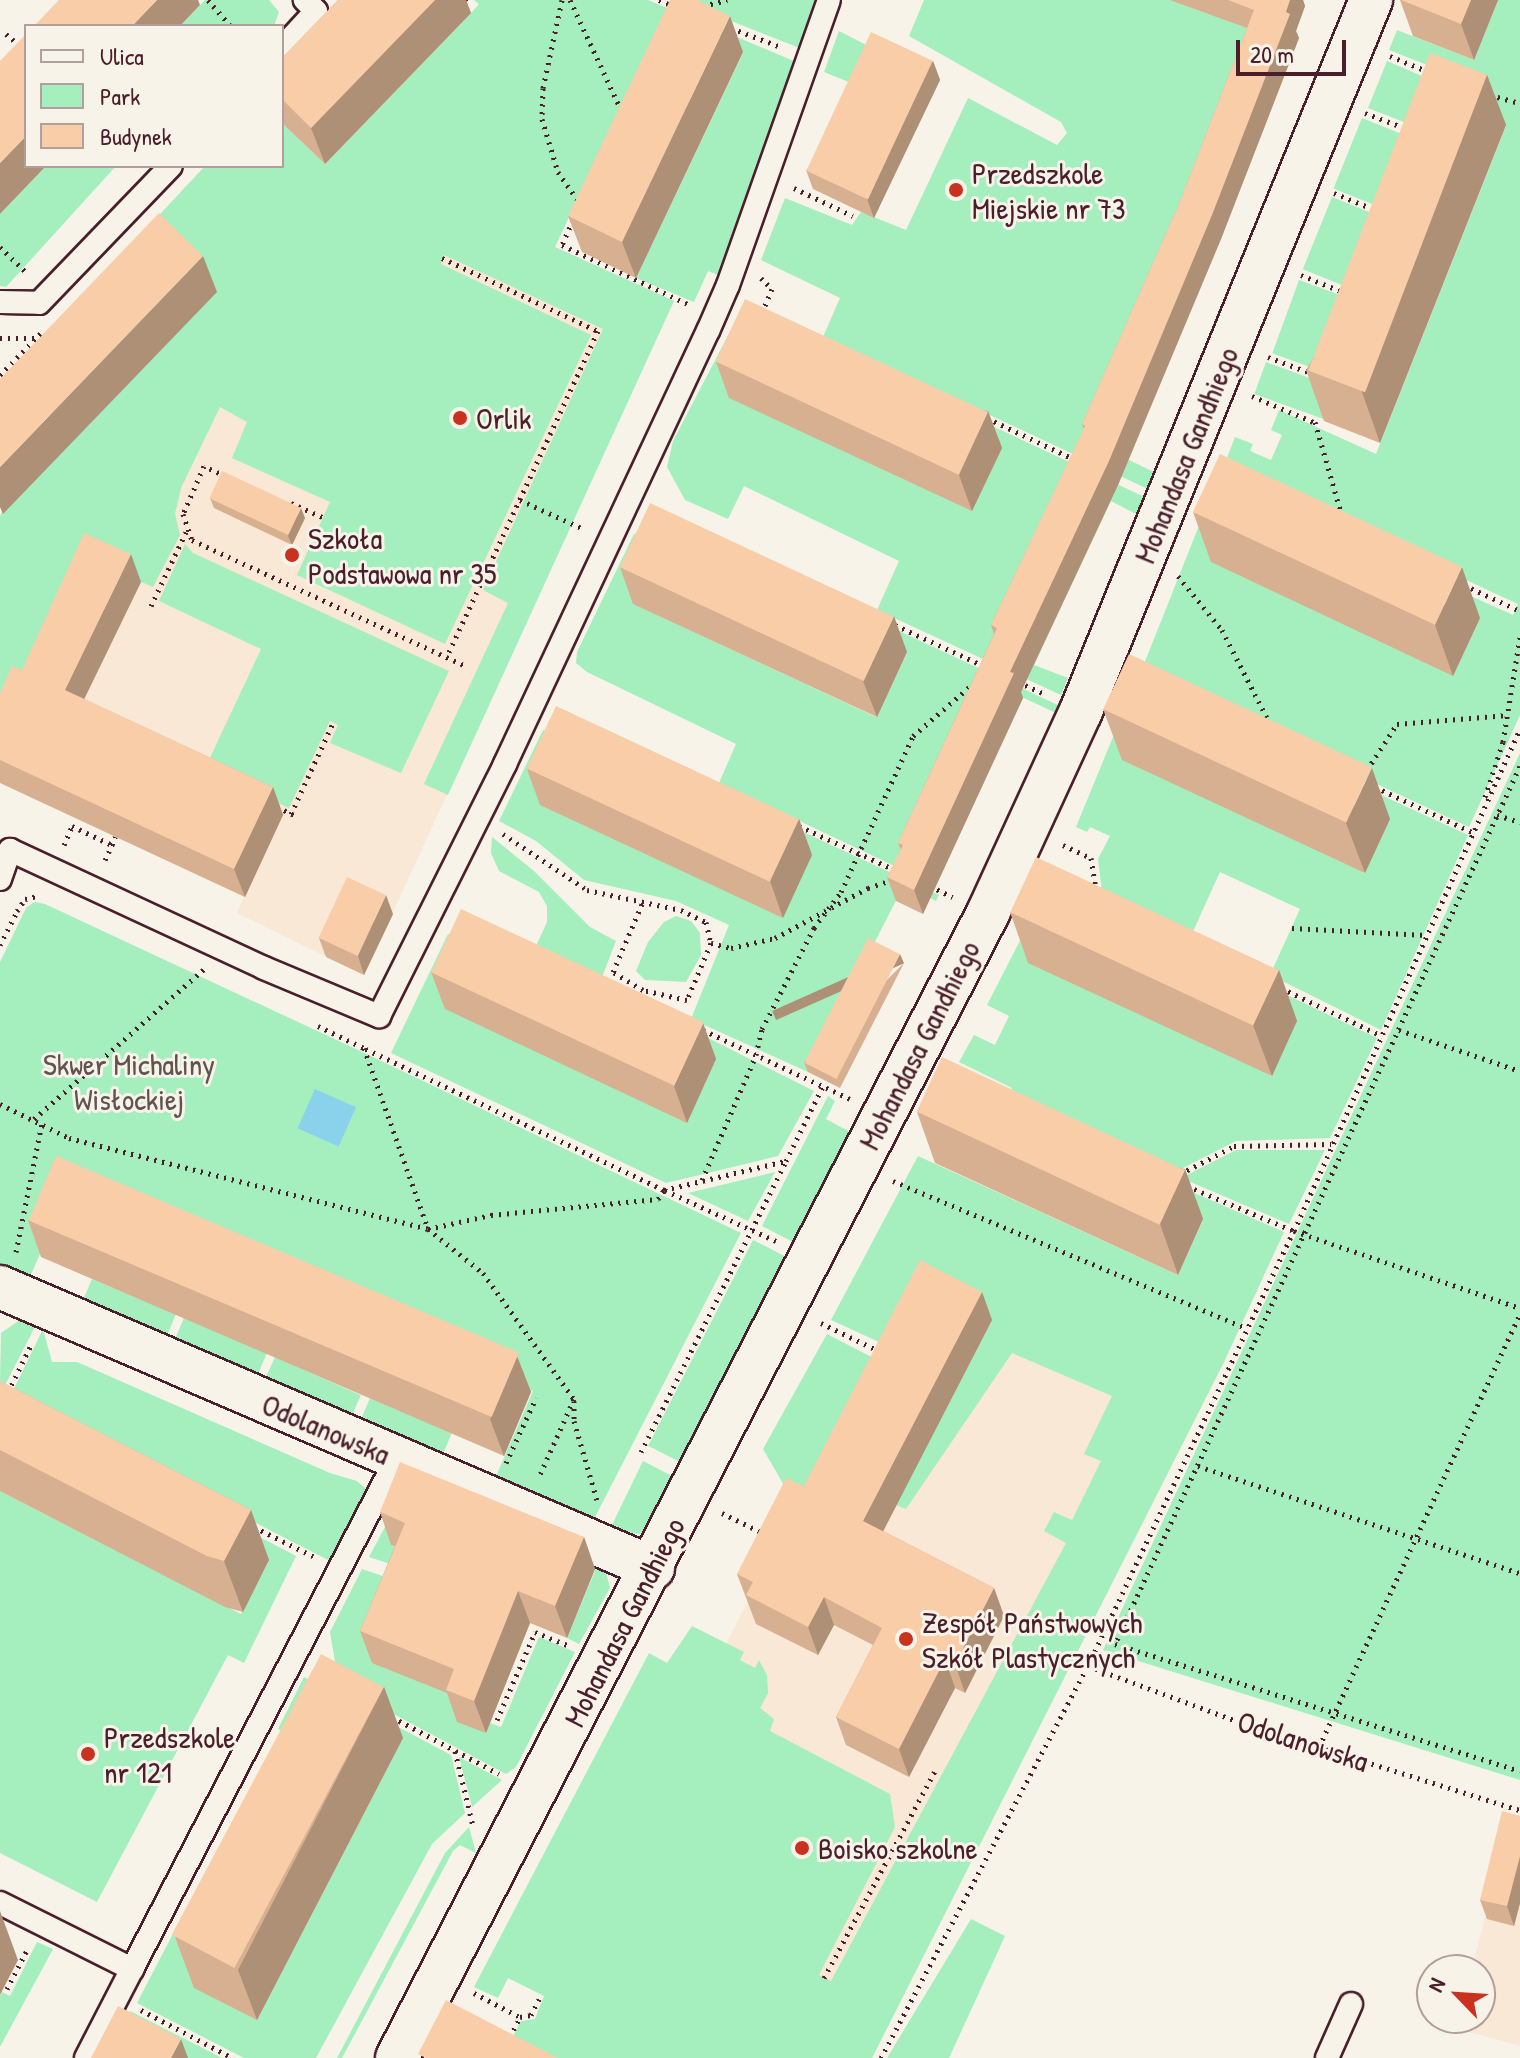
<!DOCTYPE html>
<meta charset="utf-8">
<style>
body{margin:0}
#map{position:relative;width:1520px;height:2058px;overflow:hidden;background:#f7f3e8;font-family:"Patrick Hand",sans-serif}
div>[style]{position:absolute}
.built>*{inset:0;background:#f8e8d5}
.green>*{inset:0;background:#a5eebd;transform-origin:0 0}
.water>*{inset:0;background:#8ad2ec;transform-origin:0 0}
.path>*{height:5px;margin-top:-2.5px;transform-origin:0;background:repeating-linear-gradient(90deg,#4a1f2b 0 2px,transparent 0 8px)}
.roads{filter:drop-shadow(2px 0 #4a1f2b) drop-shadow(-2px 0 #4a1f2b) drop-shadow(0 2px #4a1f2b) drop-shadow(0 -2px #4a1f2b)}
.lane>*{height:22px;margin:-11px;padding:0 11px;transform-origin:11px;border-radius:11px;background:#f7f3e8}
.street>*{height:42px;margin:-21px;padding:0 21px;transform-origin:21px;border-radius:21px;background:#f7f3e8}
.wall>*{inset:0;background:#d6b090}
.shaded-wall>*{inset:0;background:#ae9076;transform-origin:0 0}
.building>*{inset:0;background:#f9cda8;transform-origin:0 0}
.dots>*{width:22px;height:22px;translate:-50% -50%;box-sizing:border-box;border:4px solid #f7f3e8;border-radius:50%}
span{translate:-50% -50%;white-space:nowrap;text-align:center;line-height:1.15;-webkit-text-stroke:6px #f7f3e8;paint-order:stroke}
.poi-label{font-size:30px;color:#4a1f2b}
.left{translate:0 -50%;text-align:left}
.street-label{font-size:30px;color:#4a1f2b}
.park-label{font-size:30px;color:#615350}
.legend{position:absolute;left:24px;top:24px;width:260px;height:144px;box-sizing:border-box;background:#f7f3e8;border:2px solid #b29e9c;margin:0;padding:10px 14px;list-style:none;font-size:24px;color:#4a1f2b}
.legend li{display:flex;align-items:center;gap:16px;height:40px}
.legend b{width:40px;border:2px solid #b29e9c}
.north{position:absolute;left:1416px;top:1954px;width:80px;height:80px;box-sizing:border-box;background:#f7f3e8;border:2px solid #b29e9c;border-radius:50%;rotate:295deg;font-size:22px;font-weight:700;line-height:32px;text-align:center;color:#4a1f2b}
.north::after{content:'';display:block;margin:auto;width:28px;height:36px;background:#c8321e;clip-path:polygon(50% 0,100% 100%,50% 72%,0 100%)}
.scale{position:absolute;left:1236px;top:40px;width:110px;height:36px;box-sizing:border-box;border:4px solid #4a1f2b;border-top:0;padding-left:10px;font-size:24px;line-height:28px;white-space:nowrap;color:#4a1f2b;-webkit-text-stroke:6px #f7f3e8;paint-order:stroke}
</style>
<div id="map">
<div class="built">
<div style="clip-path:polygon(426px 161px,541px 241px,674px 301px,364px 975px,237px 913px,244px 897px,0 783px,0 581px)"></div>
<div style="clip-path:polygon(961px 1229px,1224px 1362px,872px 2058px,666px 2058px,707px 1682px,796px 1506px)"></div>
<div style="clip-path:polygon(1509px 1830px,1520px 1833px,1520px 2046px,1455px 2028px,1458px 2018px,1480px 2018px,1480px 1970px,1471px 1970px)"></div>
</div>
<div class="green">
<div style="clip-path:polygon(205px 0,269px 0,279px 12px,274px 26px,180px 26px)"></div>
<div style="clip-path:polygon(474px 0,648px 0,667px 8px,555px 247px,674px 301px,448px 795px,424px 784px,508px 603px,483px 590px,603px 329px,444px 255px,441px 264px,591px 335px,445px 644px,297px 575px,330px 502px,232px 458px,247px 422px,220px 407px,181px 488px,175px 514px,180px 535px,153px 587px,94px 562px,0 744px,0 516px,133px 243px,205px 166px,282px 166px,282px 123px,325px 164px,471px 13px,479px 4px)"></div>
<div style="clip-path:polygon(678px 0,819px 0,803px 44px,797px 47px)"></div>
<div style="clip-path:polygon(924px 0,1277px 0,1127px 459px,1158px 474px,1152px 491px,823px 337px,840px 298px,761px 260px,785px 198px,852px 225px,861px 212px,906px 230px,968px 98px,1057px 145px,1067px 133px,1061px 122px,909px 36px)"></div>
<div style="clip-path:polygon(1498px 0,1520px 0,1520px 715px,1469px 827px,1140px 674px,1218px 478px,1453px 675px,1480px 618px,1453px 588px,1513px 615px,1518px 604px,1223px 468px,1235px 437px,1253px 444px,1250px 451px,1271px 460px,1282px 435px,1271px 430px,1279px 410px,1376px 454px,1506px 126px,1437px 135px,1368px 108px,1387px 61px,1455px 90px,1460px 78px,1389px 50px,1397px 30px,1474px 60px)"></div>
<div style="clip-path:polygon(685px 15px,796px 62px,723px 277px,708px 271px,694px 302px,636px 278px,743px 53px)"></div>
<div style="clip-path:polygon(839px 31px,878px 51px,861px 87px,824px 72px)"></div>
<div style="left:1362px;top:118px;width:75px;height:76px;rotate:22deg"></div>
<div style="clip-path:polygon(46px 166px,116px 166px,6px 287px,0 286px,0 214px)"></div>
<div style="left:1332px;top:197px;width:74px;height:78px;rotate:22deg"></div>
<div style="left:1299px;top:280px;width:75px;height:78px;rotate:20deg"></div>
<div style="clip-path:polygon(734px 324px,964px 413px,1149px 499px,1142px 517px,1111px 501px,1034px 665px,1068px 678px,1061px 695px,877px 610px,899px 561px,744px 486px,728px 519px,685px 500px,667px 467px,673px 441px)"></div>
<div style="left:1266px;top:362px;width:75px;height:34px;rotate:20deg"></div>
<div style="clip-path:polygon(645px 532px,634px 604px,876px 717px,907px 653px,869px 617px,1062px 707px,1058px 714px,992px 683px,905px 871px,719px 783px,736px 744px,587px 672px,576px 663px,577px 652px,634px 534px)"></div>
<div style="clip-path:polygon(185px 544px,193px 553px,449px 671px,401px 773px,330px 743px,338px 725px,330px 721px,289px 808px,246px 788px,201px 777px,261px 649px,159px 601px)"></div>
<div style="clip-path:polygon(1136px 681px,1364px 873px,1390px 819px,1357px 784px,1468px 835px,1381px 1030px,1270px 975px,1300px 909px,1220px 872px,1190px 938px,1103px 900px,1098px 859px,1110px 836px,1090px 827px,1087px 832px,1076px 827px)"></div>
<div style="clip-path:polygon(543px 730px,773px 818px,939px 895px,936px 901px,904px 885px,808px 1072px,691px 1019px,729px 925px,676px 901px,584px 880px,536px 841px,499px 821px)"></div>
<div style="clip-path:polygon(1520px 753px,1520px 1780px,1103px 1650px)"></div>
<div style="clip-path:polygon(492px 837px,534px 871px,590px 927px,616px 941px,602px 977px,536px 946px,547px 922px,547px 906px,539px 892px,499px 871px,491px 853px)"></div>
<div style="clip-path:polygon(1049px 884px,1271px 1076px,1297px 1021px,1266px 985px,1377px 1038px,1330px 1138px,1236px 1141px,1171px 1174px,1007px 1098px,1012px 1088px,959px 1062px,974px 1035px,995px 1045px,1009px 1016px,987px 1005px)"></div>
<div style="clip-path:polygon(34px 902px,45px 904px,356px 1049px,741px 1233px,592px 1523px,494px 1481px,533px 1391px,68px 1190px,29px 1279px,0 1267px,0 962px,26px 908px)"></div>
<div style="clip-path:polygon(676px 916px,691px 921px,700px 933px,701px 955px,686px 982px,645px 980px,636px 971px,648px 942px,664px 922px)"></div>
<div style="clip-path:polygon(448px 934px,678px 1023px,814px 1091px,778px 1156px,666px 1183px,391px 1053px)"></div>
<div style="clip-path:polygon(828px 1096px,835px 1101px,826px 1119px,852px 1133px,795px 1243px,762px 1226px)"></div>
<div style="clip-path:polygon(1236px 1150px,1325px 1150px,1289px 1224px,1181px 1178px)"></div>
<div style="clip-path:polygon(918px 1156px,1178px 1275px,1203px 1220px,1176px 1185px,1284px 1232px,1224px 1362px,872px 2058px,541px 2058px,510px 2042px,521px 2021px,535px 2019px,544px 1996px,508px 1978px,498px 1998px,474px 1987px,649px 1653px,667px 1663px,692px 1626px,744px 1652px,740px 1660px,755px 1668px,759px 1660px,767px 1675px,768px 1693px,760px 1708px,774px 1719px,770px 1731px,890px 1794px,895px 1827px,819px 1975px,831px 1981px,1066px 1543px,1044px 1531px,1054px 1512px,1072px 1520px,1101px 1461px,1084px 1454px,1112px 1396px,1012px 1353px,906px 1509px,896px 1505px,992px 1320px,881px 1343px,831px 1320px)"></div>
<div style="clip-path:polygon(775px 1172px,748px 1221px,688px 1193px)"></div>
<div style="left:753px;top:1240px;width:38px;height:231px;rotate:27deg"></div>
<div style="left:92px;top:1279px;width:91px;height:24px;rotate:23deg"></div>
<div style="clip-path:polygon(41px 1315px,4px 1387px,0 1380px,1px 1333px,24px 1317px)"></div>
<div style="left:184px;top:1318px;width:90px;height:24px;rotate:23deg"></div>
<div style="clip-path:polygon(43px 1329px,52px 1362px,77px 1362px,330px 1473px,357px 1481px,367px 1490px,365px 1501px,332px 1562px,10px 1397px)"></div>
<div style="clip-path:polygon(827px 1334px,889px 1366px,796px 1506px,763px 1449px)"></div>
<div style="left:275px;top:1357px;width:94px;height:25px;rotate:24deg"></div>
<div style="left:370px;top:1398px;width:89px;height:25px;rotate:23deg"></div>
<div style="clip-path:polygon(643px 1461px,672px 1476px,646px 1528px,639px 1534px,610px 1529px)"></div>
<div style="clip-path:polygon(0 1491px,241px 1614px,269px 1561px,252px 1533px,296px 1556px,244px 1663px,228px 1655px,97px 1902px,0 1853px)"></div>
<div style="clip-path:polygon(402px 1495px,415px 1554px,409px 1570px,369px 1557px)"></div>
<div style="clip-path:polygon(598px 1564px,605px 1569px,610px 1588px,579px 1644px,567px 1638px)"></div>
<div style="clip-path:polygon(362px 1569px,403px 1583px,485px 1733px,490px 1723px,501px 1727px,539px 1637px,575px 1652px,516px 1767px,506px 1774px,339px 1685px,330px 1632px)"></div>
<div style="clip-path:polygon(304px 1677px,451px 1755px,465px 1813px,432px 1844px,316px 2058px,244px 2058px,137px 2003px,178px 1924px,217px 1944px,257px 2020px,403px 1738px,318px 1748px,278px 1729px)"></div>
<div style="clip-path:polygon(459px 1757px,502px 1780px,472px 1807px)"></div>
<div style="clip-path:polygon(469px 1827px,476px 1853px,460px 1845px,453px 1851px,342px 2058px,337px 2058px,445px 1853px)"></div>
<div style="clip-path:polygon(971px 1919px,1005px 1936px,949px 2058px,887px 2058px)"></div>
<div style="clip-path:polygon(37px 1942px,53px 1949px,0 2047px,0 1996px,2px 1992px,10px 1996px)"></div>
<div style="clip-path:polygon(130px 2011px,222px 2058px,166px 2058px,119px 2034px)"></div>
</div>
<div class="water">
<div style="left:315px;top:1089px;width:45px;height:43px;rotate:24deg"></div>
</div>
<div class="path">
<div style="left:208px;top:0;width:35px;rotate:49deg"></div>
<div style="left:465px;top:0;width:6px;rotate:45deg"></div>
<div style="left:562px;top:0;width:90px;rotate:102.2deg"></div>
<div style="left:543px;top:88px;width:31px;rotate:92deg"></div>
<div style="left:542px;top:119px;width:55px;rotate:73.2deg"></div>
<div style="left:558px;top:172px;width:38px;rotate:55deg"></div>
<div style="left:570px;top:0;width:123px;rotate:65.1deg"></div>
<div style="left:659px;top:0;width:15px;rotate:23deg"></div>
<div style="left:703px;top:6px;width:25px;rotate:-14deg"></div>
<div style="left:731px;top:28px;width:53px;rotate:20.8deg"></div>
<div style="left:6px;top:34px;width:26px;rotate:40deg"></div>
<div style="left:1390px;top:56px;width:42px;rotate:22.3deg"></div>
<div style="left:1490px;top:95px;width:31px;rotate:15deg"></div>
<div style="left:1365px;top:113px;width:43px;rotate:20.6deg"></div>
<div style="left:794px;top:188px;width:65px;rotate:25.4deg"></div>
<div style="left:1334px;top:193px;width:42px;rotate:22.3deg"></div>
<div style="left:573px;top:220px;width:27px;rotate:114deg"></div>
<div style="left:562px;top:245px;width:139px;rotate:25.1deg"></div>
<div style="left:0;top:247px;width:35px;rotate:44deg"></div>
<div style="left:442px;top:258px;width:172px;rotate:25.1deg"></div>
<div style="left:598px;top:331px;width:359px;rotate:114.9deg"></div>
<div style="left:1301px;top:275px;width:45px;rotate:22deg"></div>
<div style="left:761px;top:278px;width:16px;rotate:45deg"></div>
<div style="left:772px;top:289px;width:26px;rotate:113deg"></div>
<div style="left:0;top:338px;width:34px"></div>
<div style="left:1268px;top:357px;width:46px;rotate:20.4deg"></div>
<div style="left:0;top:375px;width:59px;rotate:-45.7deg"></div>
<div style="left:1252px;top:396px;width:69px;rotate:22.9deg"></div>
<div style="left:987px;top:418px;width:98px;rotate:25.3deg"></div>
<div style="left:1315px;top:422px;width:98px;rotate:74deg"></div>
<div style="left:226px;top:476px;width:24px;rotate:-156deg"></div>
<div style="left:204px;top:466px;width:52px;rotate:113.6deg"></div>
<div style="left:183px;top:514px;width:28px;rotate:71deg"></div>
<div style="left:192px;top:540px;width:299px;rotate:24.7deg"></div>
<div style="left:520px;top:500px;width:70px;rotate:24.4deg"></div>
<div style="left:291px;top:503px;width:35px;rotate:24deg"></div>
<div style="left:1178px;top:576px;width:70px;rotate:50.8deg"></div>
<div style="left:1222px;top:630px;width:103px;rotate:62.9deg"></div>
<div style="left:1464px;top:585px;width:62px;rotate:24.9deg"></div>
<div style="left:151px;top:606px;width:84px;rotate:-64.7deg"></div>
<div style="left:895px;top:625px;width:98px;rotate:24.7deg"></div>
<div style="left:1018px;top:682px;width:30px;rotate:24deg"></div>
<div style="left:1520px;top:766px;width:967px;rotate:114.76deg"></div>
<div style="left:1115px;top:1644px;width:424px;rotate:17.4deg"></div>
<div style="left:1367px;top:770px;width:55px;rotate:-56.9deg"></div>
<div style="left:1397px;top:724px;width:111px;rotate:-4.6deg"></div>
<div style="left:1375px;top:787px;width:107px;rotate:24.9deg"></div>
<div style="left:1485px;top:797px;width:58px;rotate:-71.9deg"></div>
<div style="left:1503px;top:742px;width:106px;rotate:-80.8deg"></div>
<div style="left:277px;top:807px;width:19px;rotate:25deg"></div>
<div style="left:291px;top:814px;width:100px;rotate:-65.2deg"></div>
<div style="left:1497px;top:815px;width:24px;rotate:17deg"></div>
<div style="left:799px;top:826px;width:106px;rotate:24.6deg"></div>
<div style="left:503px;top:834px;width:101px;rotate:33.7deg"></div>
<div style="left:587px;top:890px;width:96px;rotate:12deg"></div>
<div style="left:681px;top:910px;width:28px;rotate:26deg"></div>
<div style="left:706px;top:922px;width:22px;rotate:77deg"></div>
<div style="left:711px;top:943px;width:62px;rotate:112.8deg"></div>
<div style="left:687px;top:1000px;width:45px;rotate:-167.2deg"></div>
<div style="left:643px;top:990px;width:35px;rotate:-149deg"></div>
<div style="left:613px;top:972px;width:74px;rotate:-66.9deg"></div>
<div style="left:64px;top:845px;width:21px;rotate:-67deg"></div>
<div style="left:72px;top:826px;width:44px;rotate:25.4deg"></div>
<div style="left:112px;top:845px;width:9px;rotate:-69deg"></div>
<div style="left:1063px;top:845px;width:31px;rotate:25deg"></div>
<div style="left:1091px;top:858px;width:31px;rotate:81deg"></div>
<div style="left:105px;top:860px;width:17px;rotate:-65deg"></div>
<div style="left:930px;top:886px;width:25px;rotate:26deg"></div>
<div style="left:1292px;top:928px;width:134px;rotate:3deg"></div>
<div style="left:711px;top:943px;width:21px;rotate:14deg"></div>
<div style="left:731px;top:948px;width:45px;rotate:-12.8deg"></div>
<div style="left:775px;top:938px;width:106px;rotate:-28.3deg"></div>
<div style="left:868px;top:888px;width:28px;rotate:-19deg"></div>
<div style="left:0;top:945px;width:38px;rotate:-63deg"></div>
<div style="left:17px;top:911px;width:14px;rotate:-56deg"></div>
<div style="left:25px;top:899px;width:12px;rotate:-14deg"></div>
<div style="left:1281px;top:988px;width:112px;rotate:25.4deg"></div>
<div style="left:318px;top:1026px;width:51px;rotate:25.6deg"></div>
<div style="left:703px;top:1030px;width:162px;rotate:25.1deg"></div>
<div style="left:1399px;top:1030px;width:128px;rotate:18.7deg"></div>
<div style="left:0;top:1104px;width:77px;rotate:26.2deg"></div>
<div style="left:69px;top:1138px;width:370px;rotate:14.2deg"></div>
<div style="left:428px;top:1229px;width:70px;rotate:38.7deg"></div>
<div style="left:483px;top:1273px;width:155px;rotate:54.2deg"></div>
<div style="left:574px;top:1399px;width:85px;rotate:114.2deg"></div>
<div style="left:34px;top:1119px;width:227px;rotate:-41.4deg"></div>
<div style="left:1180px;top:1174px;width:61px;rotate:-27.4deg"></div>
<div style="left:1234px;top:1146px;width:97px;rotate:-1.2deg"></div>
<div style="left:702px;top:1180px;width:136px;rotate:-66.6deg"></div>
<div style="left:756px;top:1055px;width:27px;rotate:-77deg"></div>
<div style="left:762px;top:1029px;width:114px;rotate:-62.8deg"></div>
<div style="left:814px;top:928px;width:45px;rotate:-53.1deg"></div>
<div style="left:841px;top:892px;width:172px;rotate:-65.2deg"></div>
<div style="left:913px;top:736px;width:81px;rotate:-41deg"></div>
<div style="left:893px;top:1181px;width:383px;rotate:22.6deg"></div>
<div style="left:1187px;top:1186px;width:116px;rotate:22.8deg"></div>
<div style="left:1294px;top:1231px;width:239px;rotate:18.8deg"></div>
<div style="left:776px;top:1241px;width:123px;rotate:-155.5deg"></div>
<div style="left:664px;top:1190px;width:332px;rotate:-154.7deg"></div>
<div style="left:364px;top:1048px;width:192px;rotate:70.5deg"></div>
<div style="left:428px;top:1229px;width:65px;rotate:-12.5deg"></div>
<div style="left:491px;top:1215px;width:168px;rotate:-5.5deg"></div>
<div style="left:658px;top:1199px;width:11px;rotate:-56deg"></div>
<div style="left:664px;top:1190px;width:125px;rotate:-13.4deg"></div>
<div style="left:786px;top:1161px;width:84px;rotate:-63.7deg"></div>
<div style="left:16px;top:1252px;width:132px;rotate:-78.6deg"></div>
<div style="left:821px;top:1323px;width:62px;rotate:25.7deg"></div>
<div style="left:8px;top:1392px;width:55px;rotate:-63.9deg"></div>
<div style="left:574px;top:1401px;width:20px;rotate:90deg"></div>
<div style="left:574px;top:1421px;width:82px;rotate:73.8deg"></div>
<div style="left:641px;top:1452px;width:325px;rotate:-63.5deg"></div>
<div style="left:506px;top:1463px;width:72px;rotate:-65.2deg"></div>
<div style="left:1198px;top:1466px;width:339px;rotate:18.4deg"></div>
<div style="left:722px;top:1513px;width:46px;rotate:26deg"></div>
<div style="left:254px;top:1527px;width:66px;rotate:26.2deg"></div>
<div style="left:1088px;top:1666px;width:164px;rotate:20.3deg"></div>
<div style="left:1242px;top:1723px;width:291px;rotate:17.4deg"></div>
<div style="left:392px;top:1717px;width:121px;rotate:28deg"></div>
<div style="left:497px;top:1720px;width:96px;rotate:-66.6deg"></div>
<div style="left:535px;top:1632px;width:37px;rotate:22deg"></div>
<div style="left:1319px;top:1747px;width:477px;rotate:-65.1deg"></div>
<div style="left:455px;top:1751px;width:77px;rotate:76.5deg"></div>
<div style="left:824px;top:1978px;width:235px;rotate:-61.8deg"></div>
<div style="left:7px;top:1989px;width:44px;rotate:-62.9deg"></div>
<div style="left:474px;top:1993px;width:52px;rotate:27.6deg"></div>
<div style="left:520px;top:2017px;width:11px;rotate:-10deg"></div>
<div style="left:531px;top:2015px;width:20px;rotate:-63deg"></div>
<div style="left:141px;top:2010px;width:104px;rotate:27.6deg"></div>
<div style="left:510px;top:2037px;width:22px;rotate:-63deg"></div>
<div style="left:881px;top:2058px;width:443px;rotate:-62.2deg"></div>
<div style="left:1088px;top:1666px;width:481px;rotate:-64.7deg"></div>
<div style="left:1294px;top:1231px;width:551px;rotate:-65.76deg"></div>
</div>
<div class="roads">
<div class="lane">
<div style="left:282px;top:48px;width:50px;rotate:-47.4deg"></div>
<div style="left:316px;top:11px;width:16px;rotate:-135deg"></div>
<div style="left:0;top:302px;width:39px;rotate:1deg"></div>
<div style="left:39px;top:303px;width:190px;rotate:-46.1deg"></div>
<div style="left:0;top:879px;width:31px;rotate:-71deg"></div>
<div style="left:10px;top:850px;width:280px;rotate:24.9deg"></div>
<div style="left:264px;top:968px;width:125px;rotate:22.7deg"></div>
<div style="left:379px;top:1016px;width:282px;rotate:-63.4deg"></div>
<div style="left:505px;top:764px;width:478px;rotate:-64.9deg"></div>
<div style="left:708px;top:331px;width:50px;rotate:-66.5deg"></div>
<div style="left:728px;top:285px;width:302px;rotate:-70.5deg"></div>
<div style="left:0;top:1903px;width:148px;rotate:26.6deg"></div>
<div style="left:132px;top:1969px;width:573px;rotate:-62.59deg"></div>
<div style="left:86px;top:2058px;width:100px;rotate:-62.7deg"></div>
<div style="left:1327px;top:2058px;width:59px;rotate:-66deg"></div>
</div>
<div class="street">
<div style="left:0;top:1287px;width:711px;rotate:23.28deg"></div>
<div style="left:397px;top:2058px;width:1289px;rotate:-62.7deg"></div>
<div style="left:988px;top:913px;width:222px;rotate:-65.3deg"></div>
<div style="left:1081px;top:711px;width:768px;rotate:-67.81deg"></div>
</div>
</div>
<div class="wall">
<div style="clip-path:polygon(338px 0,466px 0,471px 13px,325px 164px,282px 123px,282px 58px)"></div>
<div style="clip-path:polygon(1170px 0,1303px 0,1305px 6px,1296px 31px,1299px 38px,1221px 239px,1118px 485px,1021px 692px,1023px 698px,923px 914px,896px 901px,887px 877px,901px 850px,898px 843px,994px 634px,991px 625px,1084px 429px,1082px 424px,1179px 204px,1247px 28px)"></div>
<div style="clip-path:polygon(1400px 0,1498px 0,1474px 60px,1413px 36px)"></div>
<div style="clip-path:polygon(743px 52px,636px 278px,582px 252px,568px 216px)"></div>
<div style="clip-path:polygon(933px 61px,940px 80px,874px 218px,813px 189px,806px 170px)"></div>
<div style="clip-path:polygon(1487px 75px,1506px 125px,1380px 443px,1324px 421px,1306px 370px)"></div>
<div style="clip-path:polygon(716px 362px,988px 411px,1002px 448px,972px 511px,729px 398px)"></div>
<div style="clip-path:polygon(210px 498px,305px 518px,292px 545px,214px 508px)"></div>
<div style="clip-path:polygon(1193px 512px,1480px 618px,1453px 676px,1211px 562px)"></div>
<div style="clip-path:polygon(620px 567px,907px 652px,877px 717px,633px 604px)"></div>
<div style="clip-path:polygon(141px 582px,84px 699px,273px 787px,283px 815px,245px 897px,0 783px,0 693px,22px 670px)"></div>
<div style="clip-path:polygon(1103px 709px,1390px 819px,1365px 873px,1122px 760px)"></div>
<div style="clip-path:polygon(527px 769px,799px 819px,812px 855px,783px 918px,540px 805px)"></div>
<div style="clip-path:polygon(1010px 912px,1279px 970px,1297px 1021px,1272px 1076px,1028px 963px)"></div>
<div style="clip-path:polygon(393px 914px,364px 975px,326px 957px,319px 938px)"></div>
<div style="clip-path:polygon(904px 963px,840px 1088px,808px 1072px,804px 1062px)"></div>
<div style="clip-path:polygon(431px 972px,703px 1023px,716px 1059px,687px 1123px,445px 1009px)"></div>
<div style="clip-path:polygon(917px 1112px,1185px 1169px,1203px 1219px,1178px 1275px,935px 1163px)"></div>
<div style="clip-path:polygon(28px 1220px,517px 1356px,531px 1392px,504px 1456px,41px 1257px)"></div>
<div style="clip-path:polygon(982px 1292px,992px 1320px,883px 1531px,994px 1588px,1004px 1616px,965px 1693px,955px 1688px,909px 1777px,846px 1745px,836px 1717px,873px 1645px,834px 1625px,818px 1655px,756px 1624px,737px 1574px,804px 1486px)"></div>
<div style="clip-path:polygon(0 1381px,251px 1510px,269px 1560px,243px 1612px,225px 1607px,0 1491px)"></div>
<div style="clip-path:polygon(380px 1512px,584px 1537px,595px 1569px,567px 1638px,530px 1623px,486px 1733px,457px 1722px,447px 1693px,372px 1663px,360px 1631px,395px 1546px,391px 1545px)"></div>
<div style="clip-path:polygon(384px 1687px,403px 1738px,257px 2020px,194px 1988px,175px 1937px)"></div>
<div style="clip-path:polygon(1520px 1816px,1520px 1903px,1514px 1926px,1487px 1919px,1480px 1900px)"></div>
</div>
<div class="shaded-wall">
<div style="clip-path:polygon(157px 0,198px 0,200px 5px,180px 26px,132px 26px)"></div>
<div style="clip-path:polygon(435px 0,466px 0,471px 13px,325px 164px,311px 128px)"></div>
<div style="clip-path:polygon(1290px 0,1303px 0,1305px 6px,1296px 31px,1299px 38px,1221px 239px,1118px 485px,1021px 692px,1023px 698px,923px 914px,914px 890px,1010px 672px)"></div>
<div style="clip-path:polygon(1471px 0,1498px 0,1474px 60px,1461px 24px)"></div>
<div style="clip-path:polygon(730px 16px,743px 52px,636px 278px,622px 242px)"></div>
<div style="clip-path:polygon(933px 61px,940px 80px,874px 218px,867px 199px)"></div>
<div style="clip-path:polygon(1487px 75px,1506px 125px,1380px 443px,1362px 392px)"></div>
<div style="clip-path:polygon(26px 136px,26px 166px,46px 166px,0 214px,0 163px)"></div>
<div style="clip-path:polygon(203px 256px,217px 292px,3px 514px,0 507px,0 467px)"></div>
<div style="clip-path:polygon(988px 411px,1002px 448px,972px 511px,959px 475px)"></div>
<div style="clip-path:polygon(301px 508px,305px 518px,292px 545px,288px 536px)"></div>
<div style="clip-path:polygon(131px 554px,141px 582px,75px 718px,65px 690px)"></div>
<div style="clip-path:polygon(1462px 567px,1480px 618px,1453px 676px,1435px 625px)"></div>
<div style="clip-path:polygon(894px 616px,907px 652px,877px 717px,863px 681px)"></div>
<div style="clip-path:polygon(1372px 768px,1390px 819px,1365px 873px,1346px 823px)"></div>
<div style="clip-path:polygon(273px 787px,283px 815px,245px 897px,234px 869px)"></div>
<div style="clip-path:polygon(799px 819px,812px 855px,783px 918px,770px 881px)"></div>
<div style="clip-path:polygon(386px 895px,393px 914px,364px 975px,358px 956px)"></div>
<div style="left:900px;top:954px;width:10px;height:140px;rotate:66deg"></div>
<div style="clip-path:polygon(1279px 970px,1297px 1021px,1272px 1076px,1253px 1025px)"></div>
<div style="clip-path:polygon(703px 1023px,716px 1059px,687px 1123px,674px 1086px)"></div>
<div style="clip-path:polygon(1185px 1169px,1203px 1219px,1178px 1275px,1160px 1224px)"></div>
<div style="clip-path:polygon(982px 1292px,992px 1320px,874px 1549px,863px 1521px)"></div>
<div style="clip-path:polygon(517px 1356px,531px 1392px,504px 1456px,490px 1419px)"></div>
<div style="clip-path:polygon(251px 1510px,269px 1560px,243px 1612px,224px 1561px)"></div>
<div style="clip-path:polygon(584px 1537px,595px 1569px,567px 1638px,555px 1606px)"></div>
<div style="clip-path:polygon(994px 1588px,1004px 1616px,965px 1693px,955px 1664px)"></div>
<div style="clip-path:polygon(518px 1591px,530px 1623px,486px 1733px,474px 1701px)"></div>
<div style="clip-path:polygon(824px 1597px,834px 1625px,818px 1655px,808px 1627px)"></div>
<div style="clip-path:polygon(945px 1659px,955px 1688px,909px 1777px,899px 1749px)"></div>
<div style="clip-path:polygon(384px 1687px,403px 1738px,257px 2020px,238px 1970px)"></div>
<div style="clip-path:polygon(1520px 1856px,1520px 1903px,1514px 1926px,1507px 1906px)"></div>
<div style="clip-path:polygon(0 1911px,18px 1960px,0 1995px)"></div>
<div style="clip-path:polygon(181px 2039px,188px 2058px,171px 2058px)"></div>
</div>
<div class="building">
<div style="clip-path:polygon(59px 0,157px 0,132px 26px,34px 26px)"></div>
<div style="clip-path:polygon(338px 0,435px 0,311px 128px,282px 99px,282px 58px)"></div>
<div style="clip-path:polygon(670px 0,697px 0,730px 16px,622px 242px,568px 216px)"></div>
<div style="clip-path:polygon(1228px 0,1290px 0,1286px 12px,1290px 14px,1212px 215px,1109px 461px,1010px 672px,1014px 673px,914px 890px,887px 877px,903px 845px,898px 843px,997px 628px,991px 625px,1085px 426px,1082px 424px,1179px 204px,1254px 10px)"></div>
<div style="clip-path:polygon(1401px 0,1471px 0,1461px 24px)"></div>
<div style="left:871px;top:32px;width:68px;height:153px;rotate:25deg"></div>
<div style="clip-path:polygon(26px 34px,26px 136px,0 163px,0 61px)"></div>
<div style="left:1430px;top:53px;width:61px;height:340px;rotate:21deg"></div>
<div style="clip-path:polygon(159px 213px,203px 256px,0 467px,0 379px)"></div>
<div style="left:745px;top:299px;width:268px;height:69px;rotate:25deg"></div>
<div style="left:1220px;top:454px;width:267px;height:64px;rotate:25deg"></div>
<div style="left:222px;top:471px;width:87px;height:30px;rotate:25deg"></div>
<div style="left:650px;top:503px;width:269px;height:71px;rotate:25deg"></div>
<div style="clip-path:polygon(84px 533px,131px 554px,65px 690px,273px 787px,234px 869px,0 760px,0 693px,12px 666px,22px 670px)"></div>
<div style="left:1129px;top:654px;width:268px;height:61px;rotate:25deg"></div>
<div style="left:556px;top:706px;width:268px;height:69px;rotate:25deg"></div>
<div style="left:1036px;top:857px;width:268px;height:61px;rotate:25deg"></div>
<div style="left:347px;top:877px;width:43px;height:67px;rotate:25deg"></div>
<div style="left:461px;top:909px;width:268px;height:70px;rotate:25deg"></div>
<div style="left:868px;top:938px;width:36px;height:140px;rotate:27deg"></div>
<div style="left:942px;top:1057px;width:268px;height:60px;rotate:25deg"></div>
<div style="left:56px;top:1156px;width:503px;height:70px;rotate:23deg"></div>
<div style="clip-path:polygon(920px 1260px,982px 1292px,863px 1521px,994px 1588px,955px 1664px,945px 1659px,899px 1749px,836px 1717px,882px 1628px,824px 1597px,808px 1627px,746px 1595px,753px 1582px,737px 1574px,786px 1478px,804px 1486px)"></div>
<div style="clip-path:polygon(0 1381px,251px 1510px,224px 1561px,207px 1556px,0 1450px)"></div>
<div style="clip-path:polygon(400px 1462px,584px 1537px,555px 1606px,518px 1591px,474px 1701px,446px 1690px,454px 1669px,360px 1631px,405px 1523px,380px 1512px)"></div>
<div style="left:321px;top:1654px;width:71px;height:318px;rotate:28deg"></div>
<div style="clip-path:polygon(1502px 1811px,1520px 1816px,1520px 1856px,1507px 1906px,1480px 1900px)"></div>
<div style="clip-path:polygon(446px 2000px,558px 2058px,426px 2058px,418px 2054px)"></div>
<div style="clip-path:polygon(118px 2006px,181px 2039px,171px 2058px,91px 2058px)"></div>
</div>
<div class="dots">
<div style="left:956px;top:190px;background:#c8321e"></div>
<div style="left:460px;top:418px;background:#c8321e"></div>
<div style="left:292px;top:555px;background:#c8321e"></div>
<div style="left:906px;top:1639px;background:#c8321e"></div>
<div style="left:88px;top:1754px;background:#c8321e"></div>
<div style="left:802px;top:1848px;background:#c8321e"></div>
</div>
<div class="poi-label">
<span class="left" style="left:972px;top:190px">Przedszkole<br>Miejskie nr 73</span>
<span class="left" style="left:476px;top:418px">Orlik</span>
<span class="left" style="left:308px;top:555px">Szkoła<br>Podstawowa nr 35</span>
<span class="left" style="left:922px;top:1639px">Zespół Państwowych<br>Szkół Plastycznych</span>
<span class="left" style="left:104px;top:1754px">Przedszkole<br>nr 121</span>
<span class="left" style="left:818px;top:1848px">Boisko szkolne</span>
</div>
<div class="street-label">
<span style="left:1186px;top:455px;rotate:-68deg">Mohandasa Gandhiego</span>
<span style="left:919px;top:1045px;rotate:-63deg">Mohandasa Gandhiego</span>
<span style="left:326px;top:1429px;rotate:23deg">Odolanowska</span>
<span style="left:624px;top:1622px;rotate:-63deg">Mohandasa Gandhiego</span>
<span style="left:1303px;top:1741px;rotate:18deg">Odolanowska</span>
</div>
<div class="park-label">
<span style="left:129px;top:1081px">Skwer Michaliny<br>Wisłockiej</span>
</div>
<ul class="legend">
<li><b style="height:10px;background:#f7f3e8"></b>Ulica</li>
<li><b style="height:22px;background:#a5eebd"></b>Park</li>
<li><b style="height:22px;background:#f9cda8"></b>Budynek</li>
</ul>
<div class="north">N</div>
<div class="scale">20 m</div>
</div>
